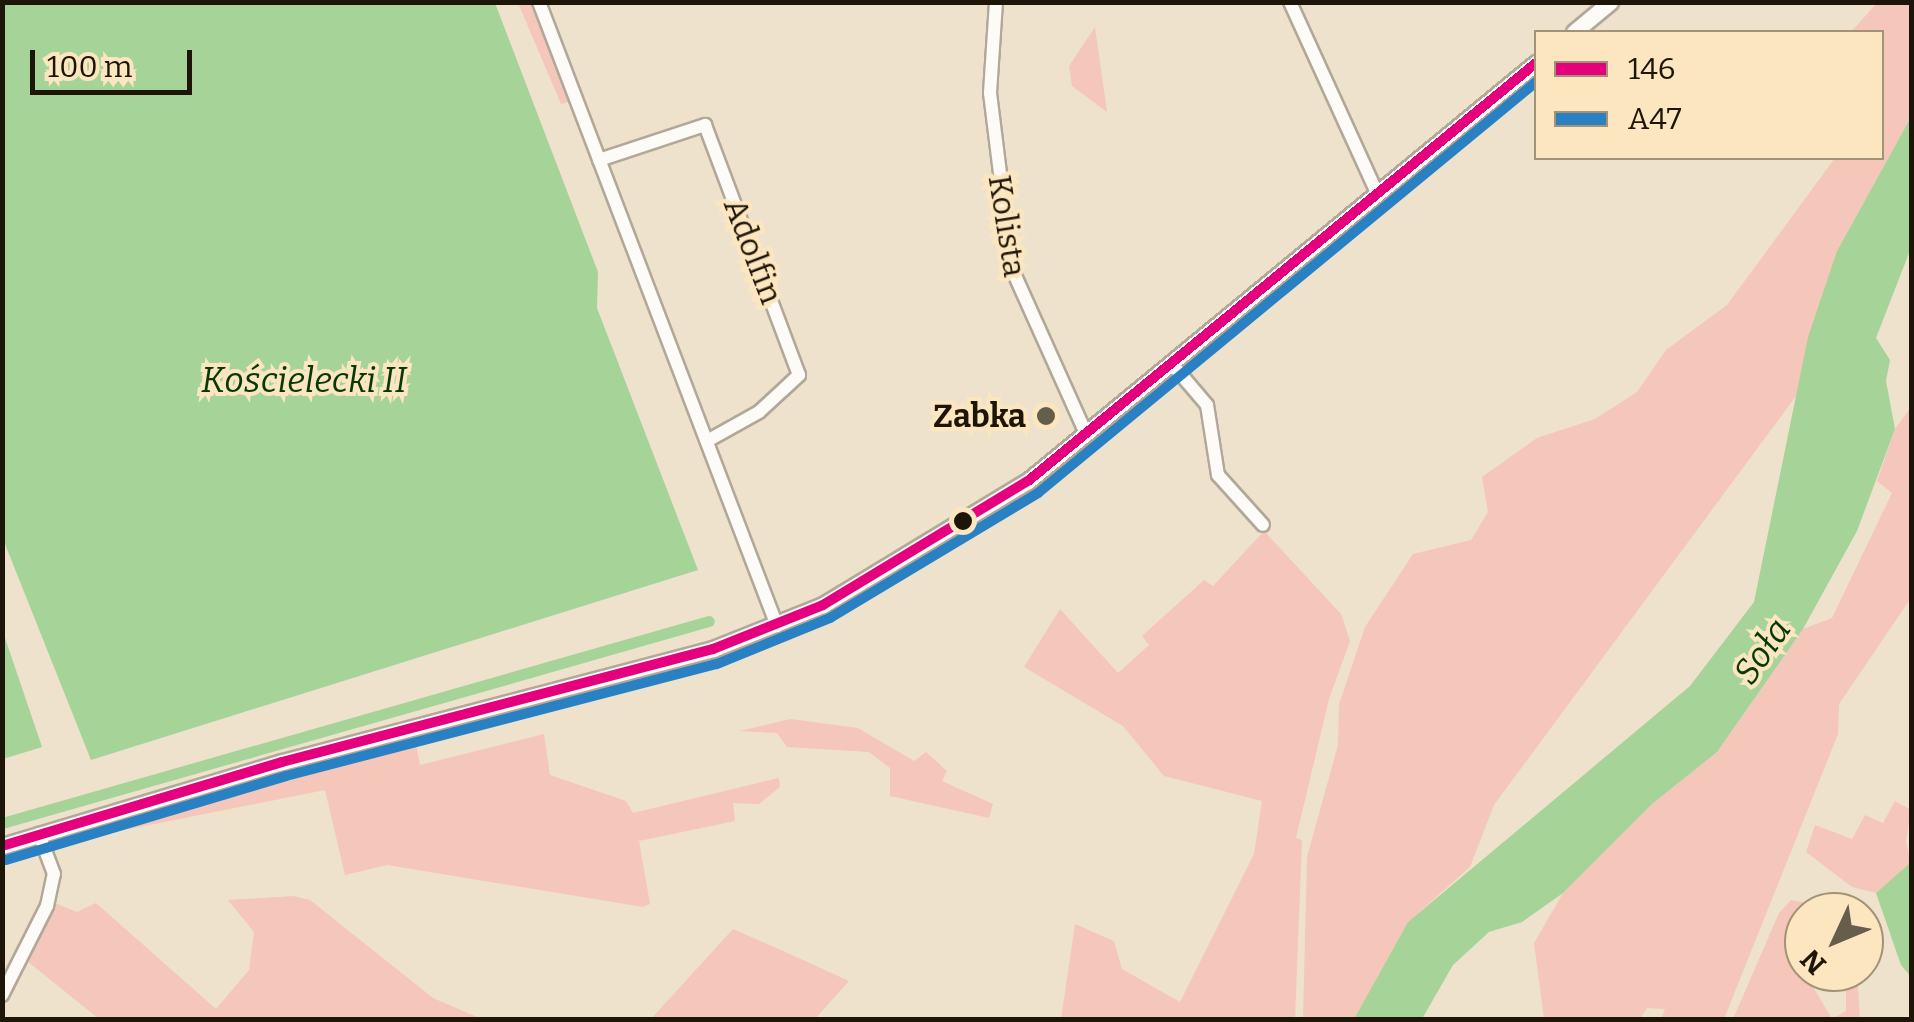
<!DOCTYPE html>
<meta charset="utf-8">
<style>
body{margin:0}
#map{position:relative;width:1914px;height:1022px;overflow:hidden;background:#eee2cd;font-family:Bitter,serif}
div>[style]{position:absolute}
.green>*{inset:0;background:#f5c6ba}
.water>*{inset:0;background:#a5d398}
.canal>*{height:11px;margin:-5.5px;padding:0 5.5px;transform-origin:5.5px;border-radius:5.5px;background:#a5d398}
.roads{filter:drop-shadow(2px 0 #b2a898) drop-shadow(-2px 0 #b2a898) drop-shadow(0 2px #b2a898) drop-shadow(0 -2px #b2a898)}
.minor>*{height:12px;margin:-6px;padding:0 6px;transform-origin:6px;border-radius:6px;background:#fcfbf8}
.major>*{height:15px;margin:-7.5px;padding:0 7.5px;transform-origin:7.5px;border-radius:7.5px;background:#fcfbf8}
.bus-1>*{height:10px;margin:-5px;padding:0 5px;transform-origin:5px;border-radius:5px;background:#e5007d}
.bus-2>*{height:10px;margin:-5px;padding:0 5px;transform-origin:5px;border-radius:5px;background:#2980c2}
.dots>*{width:28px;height:28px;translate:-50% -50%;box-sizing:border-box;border:5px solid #fce6bf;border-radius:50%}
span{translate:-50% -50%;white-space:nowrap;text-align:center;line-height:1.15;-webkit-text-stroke:8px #fce6bf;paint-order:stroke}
.street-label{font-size:32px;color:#1d1608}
.poi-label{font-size:32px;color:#1d1608;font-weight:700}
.right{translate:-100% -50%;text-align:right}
.water-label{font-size:35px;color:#063906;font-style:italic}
.frame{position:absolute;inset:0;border:5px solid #1d1608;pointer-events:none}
.legend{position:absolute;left:1534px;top:30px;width:350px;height:130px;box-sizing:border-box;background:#fce6bf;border:2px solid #a39376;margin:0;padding:12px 18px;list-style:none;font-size:30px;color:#1d1608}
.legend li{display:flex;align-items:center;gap:20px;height:50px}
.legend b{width:50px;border:2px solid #a39376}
.north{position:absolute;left:1784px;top:892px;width:100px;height:100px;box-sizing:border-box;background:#fce6bf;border:2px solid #a39376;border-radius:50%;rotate:226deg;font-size:28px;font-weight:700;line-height:40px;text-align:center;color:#1d1608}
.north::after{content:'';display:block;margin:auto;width:35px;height:45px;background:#665d4d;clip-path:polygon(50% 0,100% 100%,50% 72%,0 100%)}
.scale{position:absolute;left:30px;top:50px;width:162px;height:45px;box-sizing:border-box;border:5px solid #1d1608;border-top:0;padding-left:12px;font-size:30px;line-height:35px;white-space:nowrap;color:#1d1608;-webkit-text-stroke:8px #fce6bf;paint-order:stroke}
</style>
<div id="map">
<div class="green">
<div style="clip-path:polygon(518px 3px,535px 3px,572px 101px,561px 104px)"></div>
<div style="clip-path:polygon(1877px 3px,1911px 3px,1911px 117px,1837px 251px,1796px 396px,1494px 805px,1470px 867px,1408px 922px,1354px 1019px,1303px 1020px,1307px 857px,1338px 745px,1339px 704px,1365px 627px,1413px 554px,1471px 540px,1488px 512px,1482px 477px,1537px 438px,1595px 419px,1637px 392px,1666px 350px,1727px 305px,1835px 158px,1882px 158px,1882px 32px,1851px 32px)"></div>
<div style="clip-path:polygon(1095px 27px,1107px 112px,1072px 86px,1069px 66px)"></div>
<div style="clip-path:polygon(1911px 407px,1911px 598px,1839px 704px,1838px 734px,1724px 1019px,1661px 1019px,1665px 1009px,1647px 1008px,1640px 1019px,1544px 1019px,1534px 943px,1563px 893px,1652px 804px,1717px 752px,1803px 629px,1832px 618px,1892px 493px,1877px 481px,1895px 429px)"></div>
<div style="clip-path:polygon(1264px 531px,1341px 614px,1350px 641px,1329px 699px,1296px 838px,1302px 840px,1295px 1019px,1061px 1019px,1075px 924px,1114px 941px,1122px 969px,1180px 1002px,1254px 854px,1262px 801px,1164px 776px,1123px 726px,1024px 667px,1060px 609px,1118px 673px,1149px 645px,1142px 636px,1204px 580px,1213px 586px)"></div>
<div style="clip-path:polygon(791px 719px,858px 728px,914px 761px,926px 752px,947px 771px,942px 781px,993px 804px,989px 818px,890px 796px,890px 768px,869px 752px,787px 747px,777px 733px,739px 731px)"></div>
<div style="clip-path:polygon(414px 733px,420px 765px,544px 734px,550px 775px,626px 801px,633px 813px,779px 778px,780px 787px,759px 804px,733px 803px,735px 821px,639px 841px,650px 904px,643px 907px,387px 865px,345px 875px,325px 790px,129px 829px,77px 826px)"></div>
<div style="clip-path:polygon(1895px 801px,1911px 810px,1906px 842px,1911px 862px,1876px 893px,1852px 887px,1806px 852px,1815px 825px,1852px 839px,1865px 815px,1883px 823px)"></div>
<div style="clip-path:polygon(293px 896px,310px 900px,433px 998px,482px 1019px,99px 1019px,27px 961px,50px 901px,77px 912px,96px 903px,216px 1009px,249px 970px,254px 932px,228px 900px)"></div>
<div style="clip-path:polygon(1791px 900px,1807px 903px,1811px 912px,1804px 912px,1804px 972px,1832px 1019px,1846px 1011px,1846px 979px,1857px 972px,1860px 1019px,1733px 1019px,1779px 913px)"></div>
<div style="clip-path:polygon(733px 929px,803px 960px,849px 981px,815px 1019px,651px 1019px)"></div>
</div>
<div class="water">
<div style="clip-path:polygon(3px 2px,495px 3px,598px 272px,597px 308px,698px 570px,91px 760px,3px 539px)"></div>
<div style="clip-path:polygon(1911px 117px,1911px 248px,1876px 338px,1890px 360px,1886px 381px,1895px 429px,1857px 531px,1803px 629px,1717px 752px,1652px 804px,1563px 893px,1522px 922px,1489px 932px,1453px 965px,1422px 1019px,1354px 1019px,1408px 922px,1690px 686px,1754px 602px,1808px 337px,1837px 251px)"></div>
<div style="clip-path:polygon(2px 629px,42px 747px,3px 759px,2px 759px)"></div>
<div style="clip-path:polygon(1911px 862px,1911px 977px,1901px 965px,1876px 893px)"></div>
</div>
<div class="canal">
<div style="left:2px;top:823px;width:735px;rotate:-15.95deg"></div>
</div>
<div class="roads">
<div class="minor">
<div style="left:539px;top:2px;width:668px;rotate:69.12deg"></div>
<div style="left:996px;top:2px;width:91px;rotate:93.8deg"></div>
<div style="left:990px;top:93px;width:177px;rotate:82.9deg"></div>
<div style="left:1012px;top:269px;width:181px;rotate:65.8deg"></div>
<div style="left:1290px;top:2px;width:212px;rotate:65.5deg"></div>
<div style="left:599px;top:160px;width:112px;rotate:-18.3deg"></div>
<div style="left:705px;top:125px;width:267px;rotate:69.4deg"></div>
<div style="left:799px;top:375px;width:54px;rotate:137.2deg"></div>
<div style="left:759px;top:412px;width:60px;rotate:150.9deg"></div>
<div style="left:1172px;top:364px;width:54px;rotate:49.5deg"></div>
<div style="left:1207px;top:405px;width:71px;rotate:81.1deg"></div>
<div style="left:1218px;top:475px;width:67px;rotate:48deg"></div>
<div style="left:2px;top:995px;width:100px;rotate:-63.2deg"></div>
<div style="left:47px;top:906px;width:33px;rotate:-78deg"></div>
<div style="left:54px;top:874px;width:43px;rotate:-110.6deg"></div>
</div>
<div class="major">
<div style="left:1574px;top:32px;width:47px;rotate:-39.8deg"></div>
<div style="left:2px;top:846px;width:292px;rotate:-16.7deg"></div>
<div style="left:282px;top:762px;width:446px;rotate:-14.7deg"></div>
<div style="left:713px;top:649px;width:118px;rotate:-21.8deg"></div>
<div style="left:823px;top:605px;width:240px;rotate:-31.2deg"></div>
<div style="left:1028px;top:481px;width:658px;rotate:-39.45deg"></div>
</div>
</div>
<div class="bus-1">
<div style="left:2px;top:846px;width:292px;rotate:-16.7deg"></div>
<div style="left:282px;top:762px;width:446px;rotate:-14.7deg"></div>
<div style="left:713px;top:649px;width:118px;rotate:-21.8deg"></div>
<div style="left:823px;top:605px;width:240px;rotate:-31.2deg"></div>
<div style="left:1028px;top:481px;width:658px;rotate:-39.45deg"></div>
</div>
<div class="bus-2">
<div style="left:6px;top:860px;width:292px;rotate:-16.7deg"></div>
<div style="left:286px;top:776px;width:445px;rotate:-14.6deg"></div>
<div style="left:717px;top:664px;width:122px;rotate:-22.2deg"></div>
<div style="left:830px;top:618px;width:243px;rotate:-31deg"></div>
<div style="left:1038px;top:493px;width:646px;rotate:-39.53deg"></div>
</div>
<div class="dots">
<div style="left:1046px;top:416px;background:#665d4d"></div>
<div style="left:963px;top:521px;background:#1d1608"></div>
</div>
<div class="street-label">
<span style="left:1007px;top:226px;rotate:81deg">Kolista</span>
<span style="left:753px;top:251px;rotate:69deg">Adolfin</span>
</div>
<div class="poi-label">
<span class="right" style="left:1026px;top:416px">Zabka</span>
</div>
<div class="water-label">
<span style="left:304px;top:380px">Kościelecki II</span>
<span style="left:1762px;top:651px;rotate:-55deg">Soła</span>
</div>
<div class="frame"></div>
<ul class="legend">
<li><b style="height:12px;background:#e5007d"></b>146</li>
<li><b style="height:12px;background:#2980c2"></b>A47</li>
</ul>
<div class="north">N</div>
<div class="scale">100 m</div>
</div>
